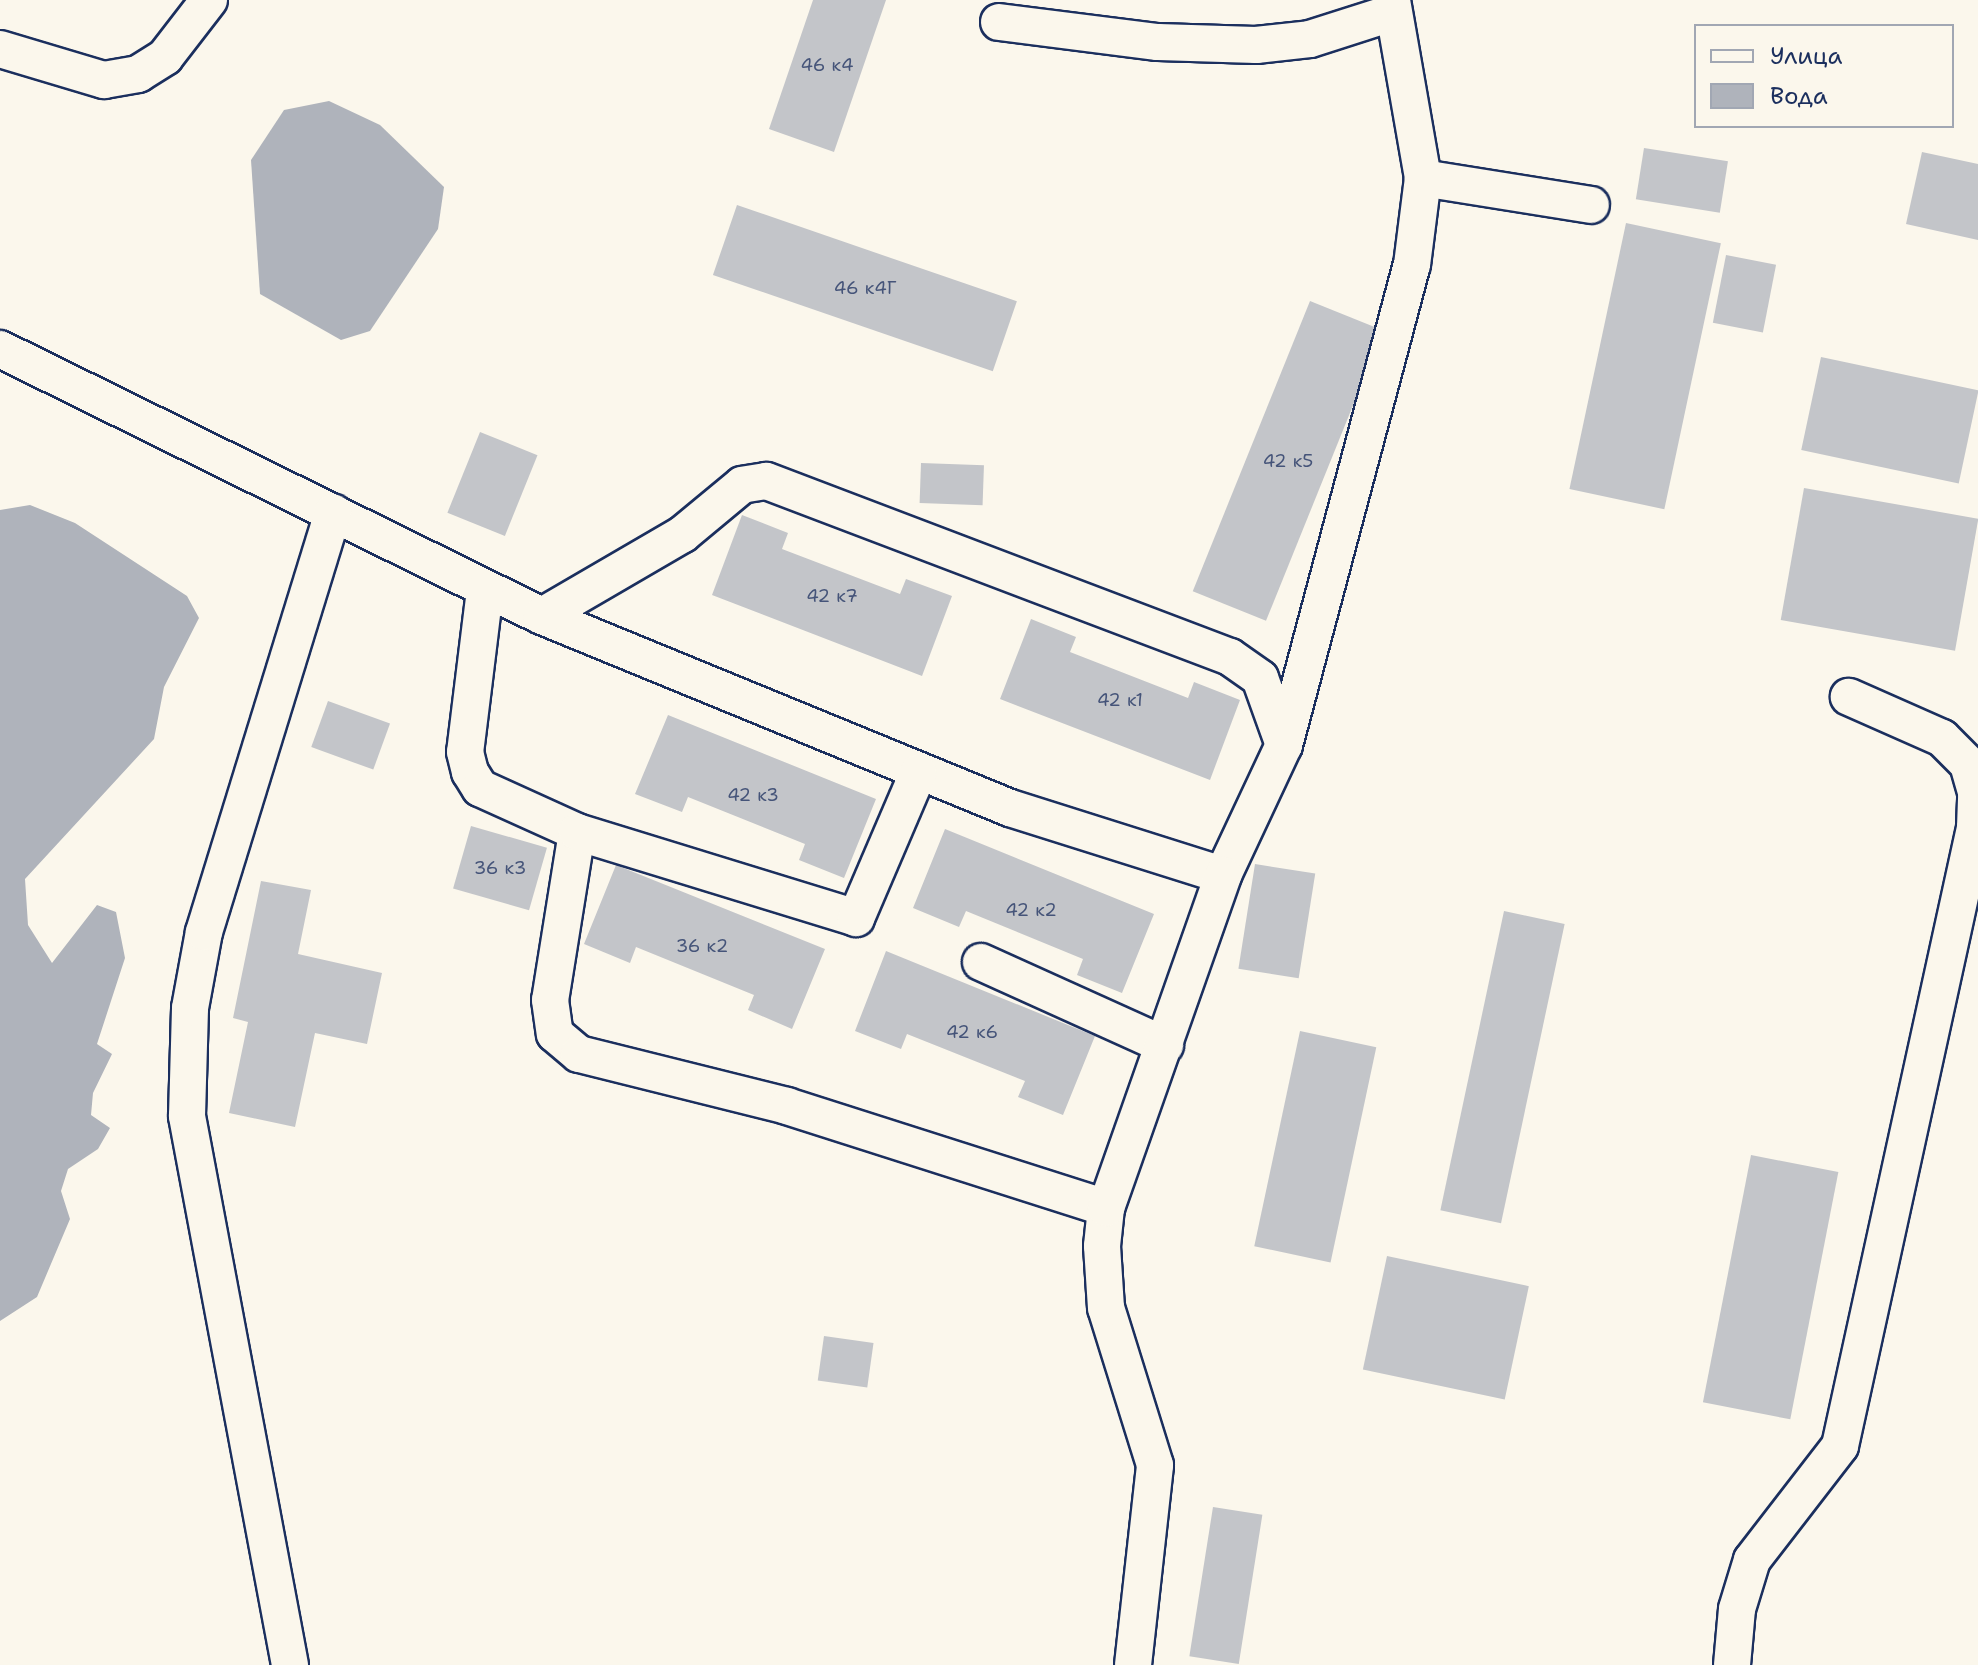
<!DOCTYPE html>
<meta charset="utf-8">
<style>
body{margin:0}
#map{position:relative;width:1978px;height:1665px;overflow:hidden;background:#fbf7ec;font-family:"Shantell Sans",sans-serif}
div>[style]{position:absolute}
.water>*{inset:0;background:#afb3bb}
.building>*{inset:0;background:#c3c5c9;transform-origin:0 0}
.roads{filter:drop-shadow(2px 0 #1b2f5e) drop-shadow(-2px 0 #1b2f5e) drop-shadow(0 2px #1b2f5e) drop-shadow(0 -2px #1b2f5e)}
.minor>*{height:36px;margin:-18px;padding:0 18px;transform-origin:18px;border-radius:18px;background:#fbf7ec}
span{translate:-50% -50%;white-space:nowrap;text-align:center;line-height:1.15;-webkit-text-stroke:6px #fbf7ec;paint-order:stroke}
.number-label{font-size:18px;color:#455479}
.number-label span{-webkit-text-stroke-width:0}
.legend{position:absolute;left:1694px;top:24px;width:260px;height:104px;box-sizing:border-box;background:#fbf7ec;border:2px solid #a1a7b3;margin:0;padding:10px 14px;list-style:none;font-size:24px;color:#1b2f5e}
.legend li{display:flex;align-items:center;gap:16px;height:40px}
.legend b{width:40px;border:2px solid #a1a7b3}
</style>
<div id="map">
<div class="water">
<div style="clip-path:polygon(329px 101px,380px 125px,444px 187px,438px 229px,370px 331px,341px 340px,260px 294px,251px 160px,284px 110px)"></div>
<div style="clip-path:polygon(30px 505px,75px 523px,187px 596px,199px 618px,164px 687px,154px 739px,25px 879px,28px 925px,52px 963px,97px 905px,116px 912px,125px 958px,97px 1044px,112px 1054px,93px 1093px,91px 1115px,110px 1128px,98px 1149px,68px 1169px,61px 1191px,70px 1219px,37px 1297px,0 1321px,0 510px)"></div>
</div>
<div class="building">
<div style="clip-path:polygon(813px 0,886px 0,834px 152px,769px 129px)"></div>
<div style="left:1644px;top:148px;width:85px;height:52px;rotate:9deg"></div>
<div style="clip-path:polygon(1922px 152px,1978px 164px,1978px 240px,1906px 224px)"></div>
<div style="left:737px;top:205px;width:296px;height:74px;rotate:19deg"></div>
<div style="left:1626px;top:223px;width:97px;height:272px;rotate:12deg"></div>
<div style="left:1726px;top:255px;width:51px;height:69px;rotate:11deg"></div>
<div style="left:1310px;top:301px;width:79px;height:313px;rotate:22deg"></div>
<div style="left:1821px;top:357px;width:161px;height:95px;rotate:12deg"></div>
<div style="left:480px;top:432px;width:62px;height:87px;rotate:22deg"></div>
<div style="left:921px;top:463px;width:63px;height:40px;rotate:2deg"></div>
<div style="left:1804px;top:488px;width:177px;height:134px;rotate:10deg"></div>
<div style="clip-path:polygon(742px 515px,788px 533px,782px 549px,900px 594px,906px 579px,952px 596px,922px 676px,712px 595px)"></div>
<div style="clip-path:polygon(1031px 619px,1076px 637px,1070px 652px,1188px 698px,1194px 682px,1240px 700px,1210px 780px,1000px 699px)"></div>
<div style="left:328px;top:701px;width:66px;height:49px;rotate:20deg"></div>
<div style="clip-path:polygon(668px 715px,876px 799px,844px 878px,799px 860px,805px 844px,688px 797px,682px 812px,635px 794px)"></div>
<div style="left:471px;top:826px;width:79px;height:65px;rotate:16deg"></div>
<div style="clip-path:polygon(945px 829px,1154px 914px,1122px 993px,1077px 975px,1083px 959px,966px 911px,959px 927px,913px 908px)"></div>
<div style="left:1255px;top:864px;width:61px;height:106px;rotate:9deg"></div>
<div style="clip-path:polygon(616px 865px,825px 949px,792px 1029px,748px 1010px,754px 995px,636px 947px,630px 963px,584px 944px)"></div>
<div style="clip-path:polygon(261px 881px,311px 890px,298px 954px,382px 973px,367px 1044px,315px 1033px,295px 1127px,229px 1113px,248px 1022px,233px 1018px)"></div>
<div style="left:1504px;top:911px;width:62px;height:306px;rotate:12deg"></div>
<div style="clip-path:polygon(886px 951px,1095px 1036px,1063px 1115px,1018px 1097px,1025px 1081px,907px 1034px,901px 1049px,855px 1031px)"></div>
<div style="left:1300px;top:1031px;width:78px;height:220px;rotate:12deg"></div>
<div style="left:1751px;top:1155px;width:89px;height:252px;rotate:11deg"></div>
<div style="left:1387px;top:1256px;width:145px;height:116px;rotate:12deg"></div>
<div style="left:824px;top:1336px;width:50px;height:45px;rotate:8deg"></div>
<div style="left:1213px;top:1507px;width:50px;height:151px;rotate:9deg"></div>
</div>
<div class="roads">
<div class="minor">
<div style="left:999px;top:22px;width:160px;rotate:7.2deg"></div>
<div style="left:1158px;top:42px;width:98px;rotate:1.8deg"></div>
<div style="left:1256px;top:45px;width:54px;rotate:-6.3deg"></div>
<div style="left:1310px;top:39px;width:85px;rotate:-17.8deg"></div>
<div style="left:0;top:49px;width:109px;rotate:16.6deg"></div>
<div style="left:104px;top:80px;width:35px;rotate:-10deg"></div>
<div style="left:138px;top:74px;width:32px;rotate:-32deg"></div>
<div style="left:165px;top:57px;width:72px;rotate:-52.3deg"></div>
<div style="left:1423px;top:178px;width:170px;rotate:9.1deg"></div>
<div style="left:0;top:349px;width:604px;rotate:26.23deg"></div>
<div style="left:542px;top:616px;width:506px;rotate:22.31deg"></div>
<div style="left:1010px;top:808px;width:223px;rotate:17.5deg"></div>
<div style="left:1223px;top:875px;width:144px;rotate:-64.9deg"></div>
<div style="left:1284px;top:745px;width:71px;rotate:-109.7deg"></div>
<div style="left:1260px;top:678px;width:37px;rotate:-145deg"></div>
<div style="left:1230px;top:657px;width:496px;rotate:-159.2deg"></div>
<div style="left:766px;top:481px;width:24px;rotate:171deg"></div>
<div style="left:742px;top:485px;width:77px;rotate:140.3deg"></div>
<div style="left:683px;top:534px;width:163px;rotate:149.8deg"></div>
<div style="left:485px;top:590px;width:163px;rotate:97deg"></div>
<div style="left:465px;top:752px;width:21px;rotate:76deg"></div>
<div style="left:470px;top:772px;width:19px;rotate:58deg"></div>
<div style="left:480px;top:788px;width:107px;rotate:24.4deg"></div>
<div style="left:577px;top:832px;width:170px;rotate:99.1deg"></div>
<div style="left:550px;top:1000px;width:34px;rotate:82deg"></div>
<div style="left:555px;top:1034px;width:31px;rotate:40deg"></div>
<div style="left:579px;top:1054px;width:214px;rotate:14deg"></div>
<div style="left:787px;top:1106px;width:335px;rotate:17.7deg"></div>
<div style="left:1284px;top:745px;width:497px;rotate:-75.1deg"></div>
<div style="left:1412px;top:265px;width:88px;rotate:-82.8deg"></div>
<div style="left:1423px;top:178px;width:181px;rotate:-99.9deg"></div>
<div style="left:577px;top:832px;width:292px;rotate:17.1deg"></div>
<div style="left:856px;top:918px;width:158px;rotate:-66.8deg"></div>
<div style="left:981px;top:962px;width:202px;rotate:24.3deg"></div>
<div style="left:290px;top:1665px;width:559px;rotate:-100.63deg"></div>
<div style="left:187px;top:1116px;width:108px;rotate:-88.4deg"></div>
<div style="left:190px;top:1008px;width:77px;rotate:-79.6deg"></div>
<div style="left:204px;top:932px;width:439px;rotate:-72.9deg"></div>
<div style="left:1133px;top:1665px;width:201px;rotate:-83.7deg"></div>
<div style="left:1155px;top:1465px;width:164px;rotate:-107.3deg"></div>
<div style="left:1106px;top:1308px;width:62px;rotate:-93.7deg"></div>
<div style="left:1102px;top:1246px;width:38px;rotate:-84deg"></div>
<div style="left:1106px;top:1208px;width:353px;rotate:-70.6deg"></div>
<div style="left:1732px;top:1665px;width:56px;rotate:-84.9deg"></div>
<div style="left:1737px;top:1609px;width:51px;rotate:-73deg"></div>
<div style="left:1752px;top:1560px;width:144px;rotate:-52.3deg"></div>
<div style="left:1840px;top:1446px;width:633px;rotate:-77.68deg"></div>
<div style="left:1975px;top:828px;width:36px;rotate:-88deg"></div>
<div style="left:1976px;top:792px;width:29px;rotate:-106deg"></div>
<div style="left:1968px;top:764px;width:37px;rotate:-135deg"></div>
<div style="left:1942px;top:738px;width:102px;rotate:-156.2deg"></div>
</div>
</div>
<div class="number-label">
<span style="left:827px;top:65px">46 к4</span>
<span style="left:865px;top:288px">46 к4Г</span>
<span style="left:1288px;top:461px">42 к5</span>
<span style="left:832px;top:596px">42 к7</span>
<span style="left:1120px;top:700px">42 к1</span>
<span style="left:753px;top:795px">42 к3</span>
<span style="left:500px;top:868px">36 к3</span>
<span style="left:1031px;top:910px">42 к2</span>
<span style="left:702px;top:946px">36 к2</span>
<span style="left:972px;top:1032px">42 к6</span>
</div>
<ul class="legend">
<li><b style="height:10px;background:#fbf7ec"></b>Улица</li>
<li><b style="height:22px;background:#afb3bb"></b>Вода</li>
</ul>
</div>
